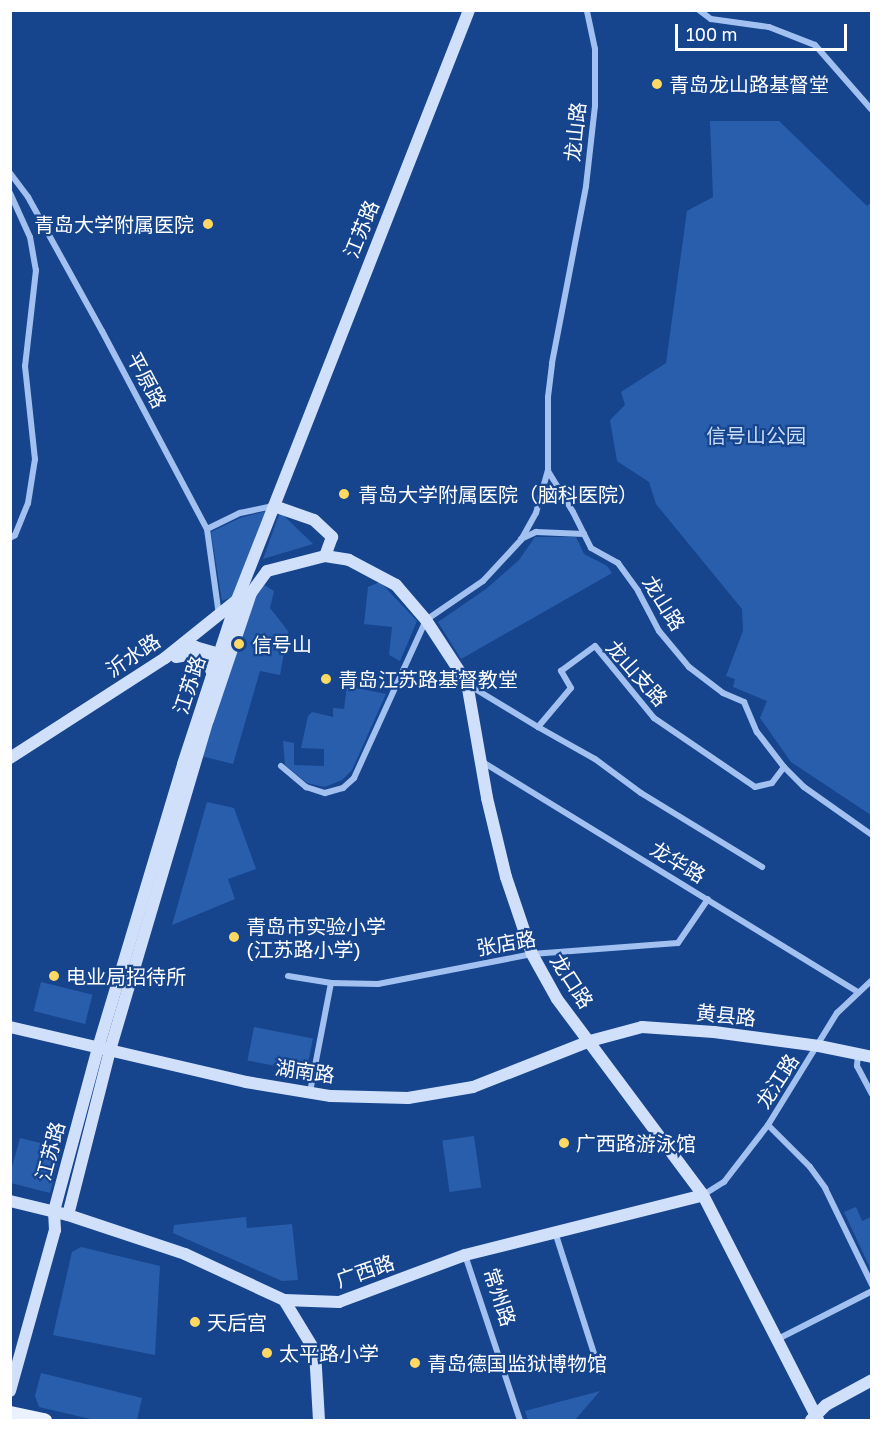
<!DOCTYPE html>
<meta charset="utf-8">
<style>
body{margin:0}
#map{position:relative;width:882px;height:1431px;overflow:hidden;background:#16458e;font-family:"Golos Text","Noto Sans SC",sans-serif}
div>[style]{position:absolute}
.green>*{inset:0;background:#295ead;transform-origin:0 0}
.street>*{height:6px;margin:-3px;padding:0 3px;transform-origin:3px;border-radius:3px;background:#a2c1f0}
.secondary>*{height:12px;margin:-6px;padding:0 6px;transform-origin:6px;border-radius:6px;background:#d0e0fb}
.primary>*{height:15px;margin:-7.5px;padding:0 7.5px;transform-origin:7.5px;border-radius:7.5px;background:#ebf2ff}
.dots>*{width:16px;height:16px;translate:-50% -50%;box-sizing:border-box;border:3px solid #16458e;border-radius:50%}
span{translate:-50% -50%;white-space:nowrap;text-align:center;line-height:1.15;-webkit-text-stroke:4.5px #16458e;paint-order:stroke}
.poi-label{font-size:20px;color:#fff}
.left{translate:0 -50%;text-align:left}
.right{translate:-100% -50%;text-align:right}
.street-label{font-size:20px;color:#fff}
.park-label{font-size:20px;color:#c9ddfb}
.frame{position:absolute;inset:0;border:12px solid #fff;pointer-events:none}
.scale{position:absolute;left:675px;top:24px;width:172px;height:27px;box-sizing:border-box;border:3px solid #fff;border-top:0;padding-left:8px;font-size:18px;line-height:21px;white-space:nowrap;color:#fff;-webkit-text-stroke:4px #16458e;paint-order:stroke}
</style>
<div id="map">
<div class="green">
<div style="clip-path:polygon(710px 121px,779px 121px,867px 206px,871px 203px,871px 815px,791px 762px,760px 718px,767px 701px,733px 687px,735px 679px,726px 676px,743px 631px,742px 609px,656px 504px,649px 482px,617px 461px,610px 420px,625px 405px,621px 392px,666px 363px,687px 211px,713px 197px)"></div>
<div style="clip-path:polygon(267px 511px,236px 595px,222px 601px,211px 532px,240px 518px)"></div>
<div style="clip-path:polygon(280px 512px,313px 544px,263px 559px)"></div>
<div style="clip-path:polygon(535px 537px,576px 537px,584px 554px,607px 566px,612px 573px,461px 659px,438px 622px,486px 589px,519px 560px)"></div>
<div style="clip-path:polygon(380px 582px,417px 621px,400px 661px,389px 655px,392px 627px,364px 624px,368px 587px)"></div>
<div style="clip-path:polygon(264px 585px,274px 591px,270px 608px,288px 631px,280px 675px,260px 671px,233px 764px,201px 756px,247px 605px)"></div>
<div style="clip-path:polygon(347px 686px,386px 694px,352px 770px,342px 780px,325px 787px,307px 783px,285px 765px,283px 741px,294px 743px,294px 765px,324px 766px,324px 749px,301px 748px,308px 716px,312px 712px,333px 717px,333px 708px,344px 709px)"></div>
<div style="clip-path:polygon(207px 802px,234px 808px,256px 869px,228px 879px,235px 899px,172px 925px)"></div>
<div style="left:41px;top:982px;width:53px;height:30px;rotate:14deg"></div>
<div style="left:254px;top:1027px;width:60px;height:34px;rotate:11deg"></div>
<div style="left:474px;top:1136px;width:52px;height:32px;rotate:82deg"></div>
<div style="clip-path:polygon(20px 1138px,61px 1148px,50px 1193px,11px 1183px,11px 1166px,12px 1167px)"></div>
<div style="clip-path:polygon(856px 1207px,862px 1221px,871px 1217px,871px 1270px,844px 1212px)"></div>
<div style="clip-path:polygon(246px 1217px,247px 1228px,292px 1224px,298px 1280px,282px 1281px,173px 1233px,174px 1225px)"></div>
<div style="clip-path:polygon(81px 1247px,160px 1266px,155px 1355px,53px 1335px,72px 1252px)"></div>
<div style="clip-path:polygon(41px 1373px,142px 1398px,137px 1420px,95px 1420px,39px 1407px,35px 1396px)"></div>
<div style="clip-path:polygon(600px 1391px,575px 1420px,528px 1420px,525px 1411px)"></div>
</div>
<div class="street">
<div style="left:699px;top:10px;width:15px;rotate:37deg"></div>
<div style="left:711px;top:19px;width:59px;rotate:7.9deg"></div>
<div style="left:769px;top:27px;width:49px;rotate:21.4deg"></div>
<div style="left:815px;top:45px;width:86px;rotate:48.8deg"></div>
<div style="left:10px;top:173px;width:30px;rotate:53deg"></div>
<div style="left:28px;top:197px;width:153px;rotate:61.1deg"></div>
<div style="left:102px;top:331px;width:224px;rotate:62.1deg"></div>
<div style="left:207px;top:529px;width:88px;rotate:82.1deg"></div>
<div style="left:10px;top:193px;width:48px;rotate:65.6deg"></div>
<div style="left:30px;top:237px;width:34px;rotate:80deg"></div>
<div style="left:36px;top:270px;width:97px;rotate:96.5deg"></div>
<div style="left:25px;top:366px;width:94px;rotate:83.9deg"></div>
<div style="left:35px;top:459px;width:45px;rotate:99deg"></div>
<div style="left:28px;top:503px;width:35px;rotate:112deg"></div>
<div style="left:15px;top:535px;width:6px;rotate:149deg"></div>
<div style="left:548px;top:471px;width:48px;rotate:58.6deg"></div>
<div style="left:573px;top:512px;width:40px;rotate:63.4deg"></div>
<div style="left:591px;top:548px;width:31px;rotate:29deg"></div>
<div style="left:618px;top:563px;width:34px;rotate:54deg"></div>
<div style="left:638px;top:591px;width:45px;rotate:62.3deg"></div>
<div style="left:659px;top:631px;width:47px;rotate:50.2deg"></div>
<div style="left:689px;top:667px;width:43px;rotate:37.4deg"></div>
<div style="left:723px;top:693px;width:23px;rotate:23deg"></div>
<div style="left:744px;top:702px;width:33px;rotate:67deg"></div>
<div style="left:757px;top:732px;width:44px;rotate:52.4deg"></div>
<div style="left:784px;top:767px;width:28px;rotate:45deg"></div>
<div style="left:804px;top:787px;width:83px;rotate:35.2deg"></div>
<div style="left:207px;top:529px;width:37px;rotate:-26deg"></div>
<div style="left:240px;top:513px;width:35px;rotate:-12deg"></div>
<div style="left:521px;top:539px;width:17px;rotate:-25deg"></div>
<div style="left:536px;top:532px;width:48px;rotate:2.4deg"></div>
<div style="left:467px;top:684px;width:83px;rotate:31.2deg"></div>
<div style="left:538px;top:727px;width:51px;rotate:-49.8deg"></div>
<div style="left:571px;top:688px;width:20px;rotate:-120deg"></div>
<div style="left:561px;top:671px;width:42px;rotate:-36.3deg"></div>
<div style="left:595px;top:646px;width:93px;rotate:50.7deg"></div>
<div style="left:654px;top:718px;width:122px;rotate:34.3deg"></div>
<div style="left:755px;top:787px;width:17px;rotate:-13deg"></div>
<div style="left:772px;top:783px;width:20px;rotate:-53deg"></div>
<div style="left:538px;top:727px;width:65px;rotate:29.3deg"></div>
<div style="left:595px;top:759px;width:57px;rotate:36.5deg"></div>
<div style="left:641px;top:793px;width:142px;rotate:31.4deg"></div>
<div style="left:481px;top:761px;width:442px;rotate:31.5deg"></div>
<div style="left:281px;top:766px;width:33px;rotate:40deg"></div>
<div style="left:306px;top:787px;width:20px;rotate:18deg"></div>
<div style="left:325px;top:793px;width:19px;rotate:-16deg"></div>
<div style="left:343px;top:788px;width:15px;rotate:-42deg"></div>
<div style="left:354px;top:778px;width:174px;rotate:-65.5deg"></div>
<div style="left:426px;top:620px;width:69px;rotate:-34.4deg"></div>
<div style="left:483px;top:581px;width:56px;rotate:-47.2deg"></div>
<div style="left:521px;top:540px;width:31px;rotate:-61deg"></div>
<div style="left:536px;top:513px;width:45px;rotate:-74.4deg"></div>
<div style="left:548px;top:470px;width:73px;rotate:-90deg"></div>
<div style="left:548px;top:397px;width:34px;rotate:-83deg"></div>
<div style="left:552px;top:363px;width:180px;rotate:-79.1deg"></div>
<div style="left:586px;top:186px;width:81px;rotate:-83.6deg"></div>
<div style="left:595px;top:106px;width:57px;rotate:-90deg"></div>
<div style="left:595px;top:49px;width:40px;rotate:-102deg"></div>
<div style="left:288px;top:976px;width:44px;rotate:9.2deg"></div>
<div style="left:331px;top:983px;width:47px;rotate:1.2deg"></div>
<div style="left:378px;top:984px;width:157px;rotate:-11deg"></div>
<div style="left:532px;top:954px;width:146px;rotate:-4.3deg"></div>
<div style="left:678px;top:943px;width:53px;rotate:-55.7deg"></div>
<div style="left:858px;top:1054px;width:12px;rotate:95deg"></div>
<div style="left:857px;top:1066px;width:32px;rotate:62deg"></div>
<div style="left:310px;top:1092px;width:111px;rotate:-79.1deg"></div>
<div style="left:768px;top:1125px;width:59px;rotate:45deg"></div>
<div style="left:810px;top:1167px;width:26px;rotate:54deg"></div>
<div style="left:825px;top:1188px;width:108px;rotate:64.1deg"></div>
<div style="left:703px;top:1195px;width:25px;rotate:-32deg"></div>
<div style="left:724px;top:1182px;width:72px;rotate:-52.3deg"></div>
<div style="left:768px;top:1125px;width:132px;rotate:-58.4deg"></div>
<div style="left:837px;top:1013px;width:48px;rotate:-43.3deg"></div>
<div style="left:555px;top:1232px;width:147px;rotate:72.2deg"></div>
<div style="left:465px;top:1255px;width:174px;rotate:71.6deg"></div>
<div style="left:776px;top:1340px;width:108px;rotate:-27deg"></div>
</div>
<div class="secondary">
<div style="left:274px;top:506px;width:42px;rotate:19.3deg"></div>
<div style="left:314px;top:520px;width:25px;rotate:43deg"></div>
<div style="left:332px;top:537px;width:20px;rotate:110deg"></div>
<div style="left:267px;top:571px;width:60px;rotate:-14.5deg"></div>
<div style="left:325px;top:556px;width:24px;rotate:9deg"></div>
<div style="left:349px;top:560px;width:53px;rotate:28deg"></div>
<div style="left:396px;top:585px;width:46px;rotate:49.4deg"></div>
<div style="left:426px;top:620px;width:75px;rotate:56.9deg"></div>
<div style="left:467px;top:683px;width:117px;rotate:80.1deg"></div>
<div style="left:487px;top:798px;width:81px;rotate:76.5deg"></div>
<div style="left:506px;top:877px;width:81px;rotate:71.3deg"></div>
<div style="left:532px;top:954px;width:51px;rotate:60.9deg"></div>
<div style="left:557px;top:999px;width:244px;rotate:53.3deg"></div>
<div style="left:703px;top:1195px;width:253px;rotate:62.9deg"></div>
<div style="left:180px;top:651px;width:16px;rotate:-15deg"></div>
<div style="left:195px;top:647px;width:18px;rotate:16deg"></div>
<div style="left:212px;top:652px;width:15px;rotate:42deg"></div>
<div style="left:176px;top:657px;width:11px;rotate:-10deg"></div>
<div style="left:187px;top:655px;width:20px;rotate:15deg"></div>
<div style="left:206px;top:660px;width:16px;rotate:63deg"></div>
<div style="left:10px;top:758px;width:184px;rotate:-32.8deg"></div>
<div style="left:165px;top:658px;width:91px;rotate:-38.8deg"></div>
<div style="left:10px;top:1027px;width:242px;rotate:13.1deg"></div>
<div style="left:246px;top:1082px;width:86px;rotate:9.4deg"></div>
<div style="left:331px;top:1096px;width:77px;rotate:1.5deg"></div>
<div style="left:408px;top:1098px;width:66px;rotate:-9.6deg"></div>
<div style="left:473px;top:1087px;width:126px;rotate:-21.5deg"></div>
<div style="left:590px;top:1041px;width:54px;rotate:-15.1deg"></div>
<div style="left:642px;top:1027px;width:72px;rotate:4deg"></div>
<div style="left:714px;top:1032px;width:106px;rotate:7.6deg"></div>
<div style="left:819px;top:1046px;width:54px;rotate:11.7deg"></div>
<div style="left:10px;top:1201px;width:60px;rotate:13.6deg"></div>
<div style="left:68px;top:1215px;width:123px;rotate:18.4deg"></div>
<div style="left:185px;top:1254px;width:109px;rotate:24.9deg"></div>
<div style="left:284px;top:1300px;width:55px;rotate:2.1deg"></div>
<div style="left:339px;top:1302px;width:134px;rotate:-20.5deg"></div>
<div style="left:465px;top:1255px;width:245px;rotate:-14.1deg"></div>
<div style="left:68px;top:1215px;width:170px;rotate:-75.7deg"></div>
<div style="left:110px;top:1050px;width:344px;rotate:-73.5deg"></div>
<div style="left:208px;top:720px;width:134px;rotate:-71.3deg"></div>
<div style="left:251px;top:593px;width:27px;rotate:-54deg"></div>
<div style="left:284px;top:1300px;width:60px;rotate:58.7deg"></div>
<div style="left:315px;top:1351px;width:69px;rotate:86.7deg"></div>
<div style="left:10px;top:1391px;width:167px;rotate:-74.4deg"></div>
<div style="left:55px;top:1230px;width:19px;rotate:-93deg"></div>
<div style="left:54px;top:1211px;width:169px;rotate:-74.9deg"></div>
<div style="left:98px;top:1048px;width:296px;rotate:-73.3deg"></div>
<div style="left:183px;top:764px;width:173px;rotate:-71.8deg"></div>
<div style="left:237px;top:600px;width:634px;rotate:-68.53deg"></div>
<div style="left:811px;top:1420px;width:21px;rotate:-45deg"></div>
<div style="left:826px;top:1405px;width:52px;rotate:-28.5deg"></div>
</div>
<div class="primary">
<div style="left:10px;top:1413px;width:35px;rotate:12deg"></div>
</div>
<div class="dots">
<div style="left:657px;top:84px;background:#ffd961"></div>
<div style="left:208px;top:224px;background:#ffd961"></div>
<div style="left:344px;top:494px;background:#ffd961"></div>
<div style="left:239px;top:644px;background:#ffd961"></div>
<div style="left:326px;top:679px;background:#ffd961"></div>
<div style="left:234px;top:937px;background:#ffd961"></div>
<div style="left:54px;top:976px;background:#ffd961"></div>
<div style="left:564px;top:1143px;background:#ffd961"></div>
<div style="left:195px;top:1322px;background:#ffd961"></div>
<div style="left:267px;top:1353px;background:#ffd961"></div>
<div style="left:415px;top:1363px;background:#ffd961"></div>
</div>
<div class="poi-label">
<span class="left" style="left:669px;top:84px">青岛龙山路基督堂</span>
<span class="right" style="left:194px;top:224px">青岛大学附属医院</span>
<span class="left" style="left:358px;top:494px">青岛大学附属医院（脑科医院）</span>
<span class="left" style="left:252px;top:644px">信号山</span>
<span class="left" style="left:338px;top:679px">青岛江苏路基督教堂</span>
<span class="left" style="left:246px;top:938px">青岛市实验小学<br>(江苏路小学)</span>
<span class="left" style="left:66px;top:976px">电业局招待所</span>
<span class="left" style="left:576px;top:1143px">广西路游泳馆</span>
<span class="left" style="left:207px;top:1322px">天后宫</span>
<span class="left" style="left:279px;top:1353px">太平路小学</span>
<span class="left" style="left:427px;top:1363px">青岛德国监狱博物馆</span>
</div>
<div class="street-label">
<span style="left:575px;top:132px;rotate:-84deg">龙山路</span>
<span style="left:361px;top:229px;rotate:-68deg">江苏路</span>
<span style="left:147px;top:380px;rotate:62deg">平原路</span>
<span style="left:664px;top:603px;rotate:58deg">龙山路</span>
<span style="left:133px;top:655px;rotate:-34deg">沂水路</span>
<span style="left:637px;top:673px;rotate:48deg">龙山支路</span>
<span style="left:189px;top:685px;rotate:-72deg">江苏路</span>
<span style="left:678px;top:862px;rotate:31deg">龙华路</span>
<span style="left:506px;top:943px;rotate:-10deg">张店路</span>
<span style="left:572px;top:981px;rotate:57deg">龙口路</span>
<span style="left:726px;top:1015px;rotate:6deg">黄县路</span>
<span style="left:305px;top:1071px;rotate:8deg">湖南路</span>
<span style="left:777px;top:1081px;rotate:-57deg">龙江路</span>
<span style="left:50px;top:1151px;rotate:-75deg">江苏路</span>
<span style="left:365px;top:1271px;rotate:-19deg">广西路</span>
<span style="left:500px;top:1297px;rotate:72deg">常州路</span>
</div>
<div class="park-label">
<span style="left:756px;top:435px">信号山公园</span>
</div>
<div class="frame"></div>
<div class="scale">100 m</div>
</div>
